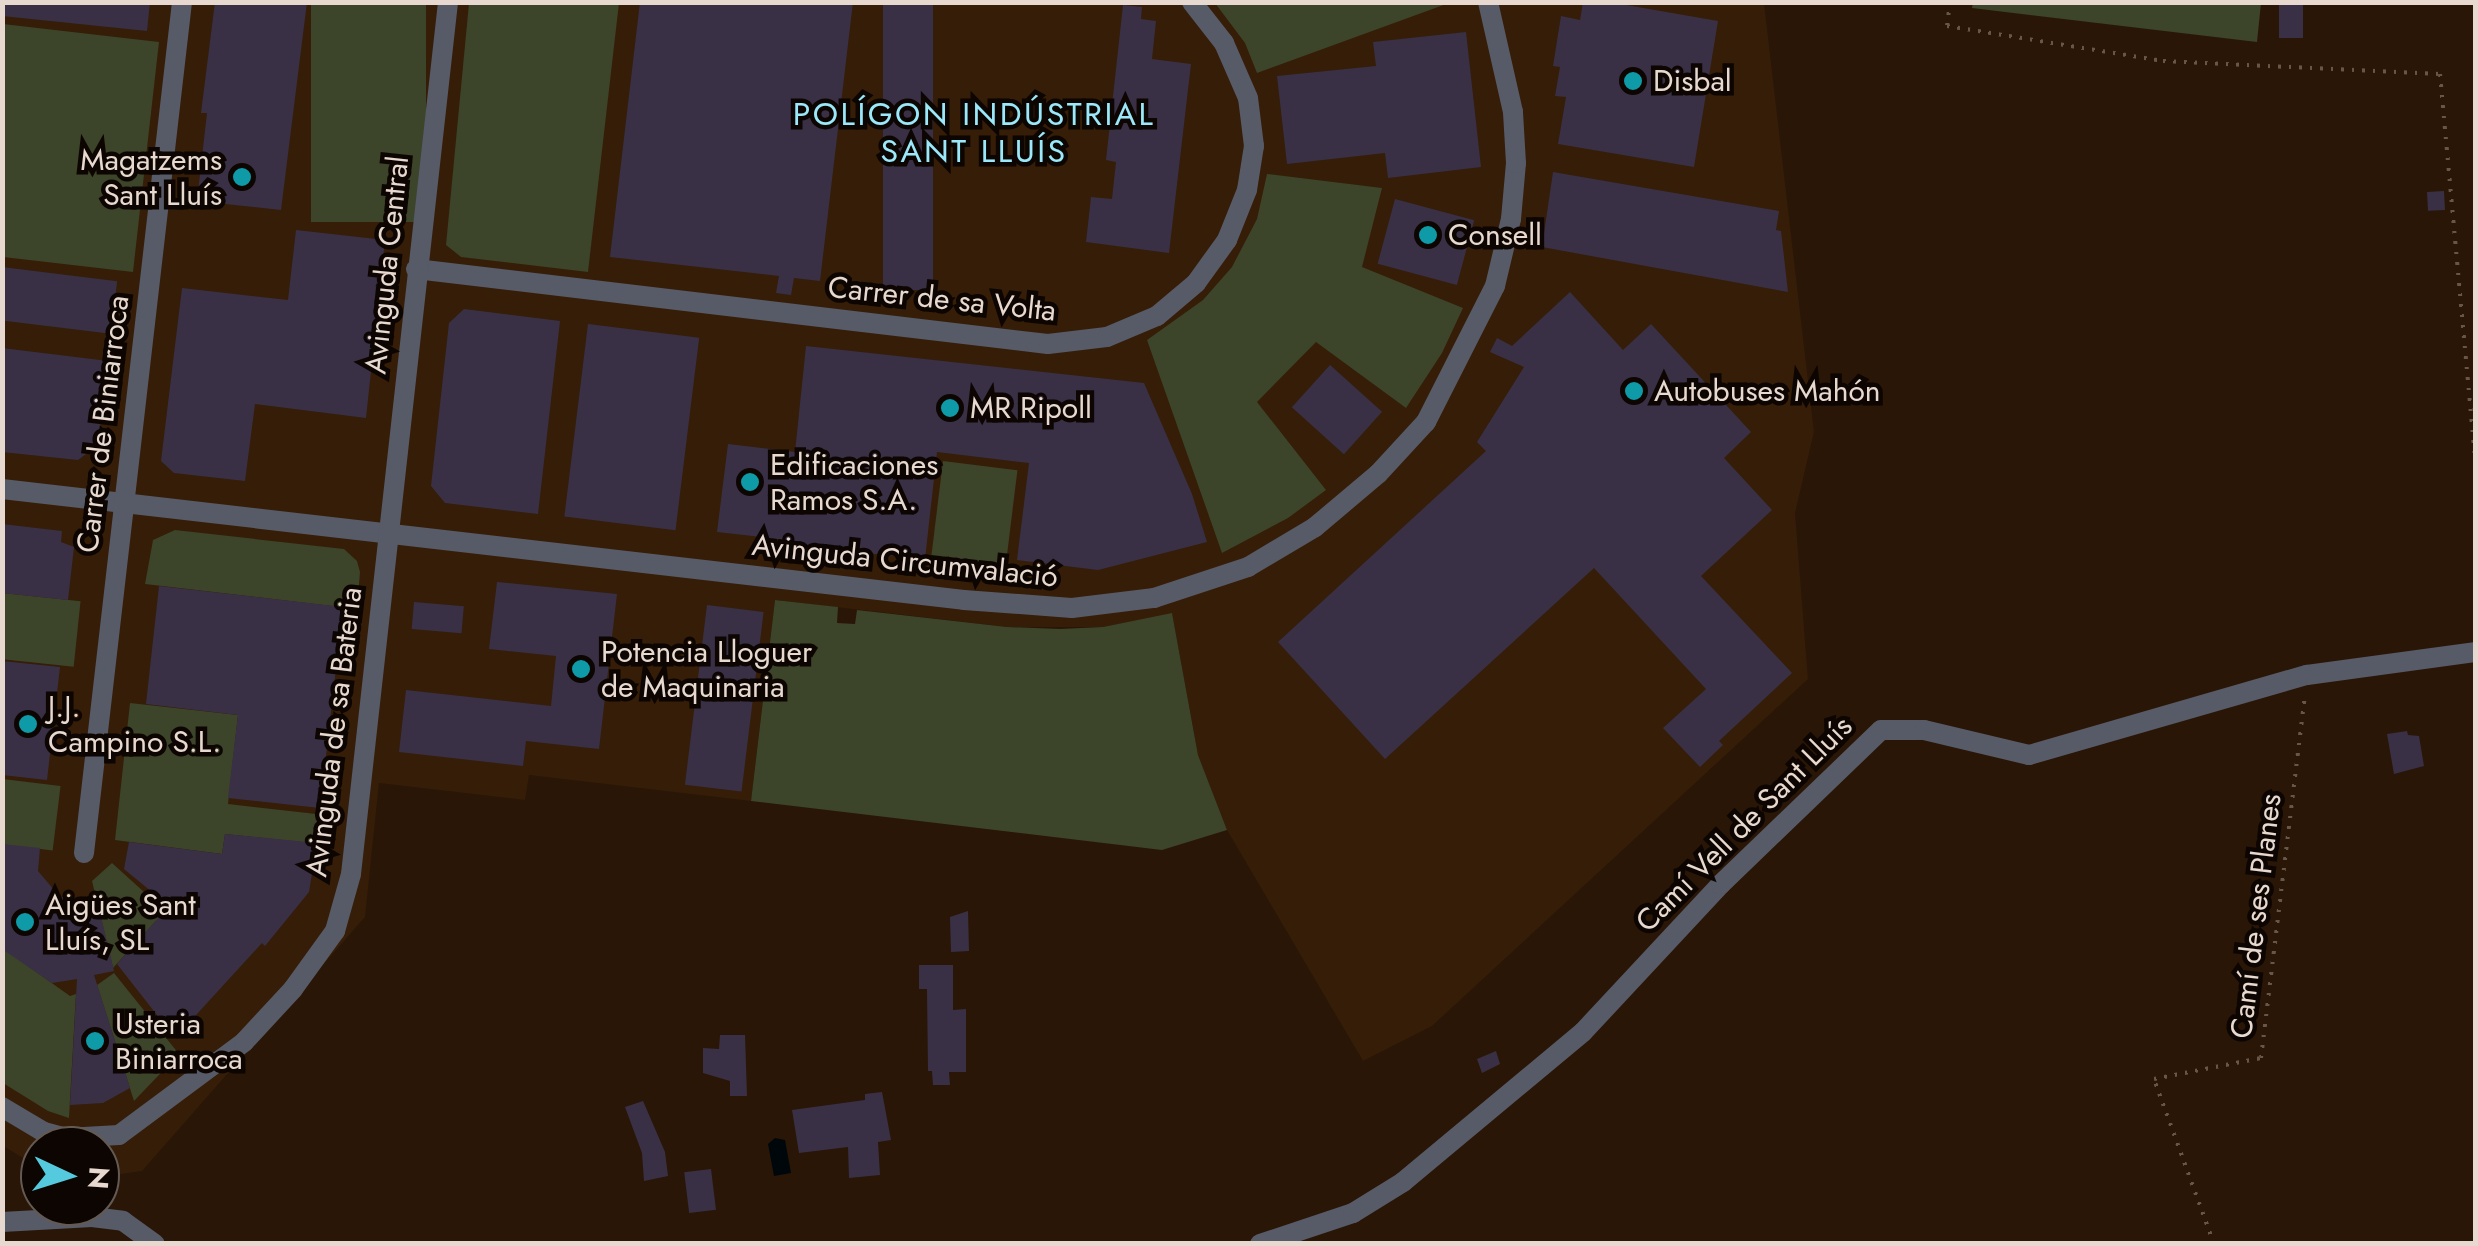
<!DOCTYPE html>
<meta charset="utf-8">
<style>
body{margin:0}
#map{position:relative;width:2478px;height:1246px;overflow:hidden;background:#291607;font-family:Jost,sans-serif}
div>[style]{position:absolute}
.built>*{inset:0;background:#351d07}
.green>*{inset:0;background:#3c4429;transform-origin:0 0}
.water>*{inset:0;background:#00070a}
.building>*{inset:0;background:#393046;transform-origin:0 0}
.path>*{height:4px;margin-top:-2px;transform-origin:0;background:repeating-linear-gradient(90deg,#685749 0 2.5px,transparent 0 10.5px)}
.street>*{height:20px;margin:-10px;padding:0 10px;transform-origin:10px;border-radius:10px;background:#575a67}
.dots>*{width:28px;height:28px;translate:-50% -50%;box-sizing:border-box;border:5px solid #0c0501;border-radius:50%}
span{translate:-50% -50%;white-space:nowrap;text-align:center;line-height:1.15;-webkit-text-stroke:9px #0c0501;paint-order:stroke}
.poi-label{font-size:30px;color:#e7d9cf}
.left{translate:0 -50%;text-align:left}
.right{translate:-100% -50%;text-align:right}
.street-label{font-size:30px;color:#e7d9cf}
.neighbourhood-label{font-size:32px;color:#9ae8f9;letter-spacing:2.5px}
.frame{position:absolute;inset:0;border:5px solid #e7d9cf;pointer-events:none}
.north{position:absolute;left:20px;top:1126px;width:100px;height:100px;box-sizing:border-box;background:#0c0501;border:2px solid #645a53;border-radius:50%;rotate:94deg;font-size:28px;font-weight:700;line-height:40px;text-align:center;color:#e7d9cf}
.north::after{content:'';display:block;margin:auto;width:35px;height:45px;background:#55cadf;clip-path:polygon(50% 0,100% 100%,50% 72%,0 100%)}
</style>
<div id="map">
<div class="built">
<div style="clip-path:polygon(3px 3px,1764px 3px,1814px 432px,1795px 513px,1808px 679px,1432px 1026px,1363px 1061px,1227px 830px,1198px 755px,1172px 614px,1103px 627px,1007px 627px,775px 600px,751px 801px,529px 775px,525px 800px,379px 783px,365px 917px,142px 1171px,100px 1177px,100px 1146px,40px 1146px,40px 1168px,3px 1146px)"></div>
</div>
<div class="green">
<div style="clip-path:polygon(1973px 2px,2261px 2px,2261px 3px,2257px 42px,1972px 8px)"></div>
<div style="left:311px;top:3px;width:115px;height:219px"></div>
<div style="clip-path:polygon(469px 3px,619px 3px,588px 272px,461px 257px,446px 245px)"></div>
<div style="clip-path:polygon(1215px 3px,1449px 3px,1257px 73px,1245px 43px)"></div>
<div style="clip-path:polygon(3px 24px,159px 42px,133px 272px,3px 257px)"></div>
<div style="clip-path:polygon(1267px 174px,1382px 188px,1362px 267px,1463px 308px,1442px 353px,1406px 408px,1316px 342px,1257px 402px,1326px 490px,1288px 518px,1222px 553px,1147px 340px,1203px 300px,1232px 267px,1257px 219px)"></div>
<div style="left:943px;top:461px;width:75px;height:114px;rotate:7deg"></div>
<div style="clip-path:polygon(175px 530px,344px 549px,357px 561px,360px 572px,357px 609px,145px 584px,153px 540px)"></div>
<div style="left:3px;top:593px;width:78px;height:66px;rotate:6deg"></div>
<div style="clip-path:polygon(775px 600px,838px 607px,837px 623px,855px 624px,857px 610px,1007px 627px,1060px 629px,1103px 627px,1172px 613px,1198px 755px,1227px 830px,1162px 850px,751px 801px)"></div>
<div style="clip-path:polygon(130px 703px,238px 715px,228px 804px,334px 816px,330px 845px,225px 834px,222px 854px,115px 840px)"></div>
<div style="left:3px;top:779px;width:58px;height:65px;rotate:7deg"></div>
<div style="clip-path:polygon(112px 863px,165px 911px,113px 968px,92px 881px)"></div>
<div style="clip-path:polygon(4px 949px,70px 996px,76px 994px,69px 1118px,48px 1111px,3px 1083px)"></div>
<div style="clip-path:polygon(114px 973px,179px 1054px,134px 1101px,97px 985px)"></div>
</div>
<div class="water">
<div style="clip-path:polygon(775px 1138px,785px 1140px,791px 1173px,774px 1176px,768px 1144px)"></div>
</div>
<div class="building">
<div style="clip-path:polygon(2px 2px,150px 2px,147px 31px,2px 16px)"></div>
<div style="clip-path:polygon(215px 2px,307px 2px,281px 210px,197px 201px,207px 113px,201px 113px)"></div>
<div style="clip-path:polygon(640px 2px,853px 2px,820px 281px,794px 278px,791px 295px,776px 293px,779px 276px,610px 257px)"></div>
<div style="left:883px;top:2px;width:50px;height:288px"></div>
<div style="clip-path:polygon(1583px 2px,1609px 2px,1718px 21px,1694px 167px,1558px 144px,1566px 97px,1555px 96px,1560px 67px,1553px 66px,1561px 16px,1580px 20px)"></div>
<div style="left:2279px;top:2px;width:24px;height:36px"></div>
<div style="clip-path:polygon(1123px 5px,1142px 7px,1141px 19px,1156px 21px,1152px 59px,1191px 64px,1169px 253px,1086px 242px,1091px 197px,1112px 199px,1116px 162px,1106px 160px)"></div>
<div style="clip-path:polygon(1466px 32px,1481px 167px,1388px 178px,1385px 153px,1287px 164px,1277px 76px,1376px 66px,1373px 42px)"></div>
<div style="clip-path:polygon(1553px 172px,1779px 211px,1776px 230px,1781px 231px,1788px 292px,1542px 247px)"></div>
<div style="left:2444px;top:191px;width:19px;height:17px;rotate:87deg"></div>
<div style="left:1395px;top:199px;width:82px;height:67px;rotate:15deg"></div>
<div style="clip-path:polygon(296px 230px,385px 240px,366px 418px,255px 404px,245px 481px,174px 473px,161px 461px,182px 288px,288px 300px)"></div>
<div style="left:2px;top:267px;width:116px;height:53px;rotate:7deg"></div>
<div style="clip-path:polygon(1570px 292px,1623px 350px,1651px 324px,1751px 432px,1724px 458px,1772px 510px,1701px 576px,1792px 673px,1719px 741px,1723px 745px,1700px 767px,1663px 728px,1706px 689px,1594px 568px,1385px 759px,1278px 642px,1486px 451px,1477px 442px,1524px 367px,1490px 352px,1497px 338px,1512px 346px)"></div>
<div style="clip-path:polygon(464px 309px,560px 321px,538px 514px,445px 503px,431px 486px,449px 323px)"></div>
<div style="left:588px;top:324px;width:112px;height:194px;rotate:7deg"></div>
<div style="clip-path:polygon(806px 346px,1144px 383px,1192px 494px,1207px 542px,1098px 570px,1017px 560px,1029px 463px,937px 452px,925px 559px,787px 545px,787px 540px,717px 532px,728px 444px,795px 452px)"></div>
<div style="clip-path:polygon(2px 348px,108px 361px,98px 445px,78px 460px,2px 452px)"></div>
<div style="left:1330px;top:365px;width:70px;height:57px;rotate:42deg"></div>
<div style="clip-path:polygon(2px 524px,62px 531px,61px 542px,74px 547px,68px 600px,2px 593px)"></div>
<div style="clip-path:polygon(497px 582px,617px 594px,599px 749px,526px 741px,523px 766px,399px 752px,406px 690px,551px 706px,556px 656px,489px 649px)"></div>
<div style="clip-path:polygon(159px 586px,343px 607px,320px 808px,228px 798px,238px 715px,146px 704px)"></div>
<div style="left:414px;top:602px;width:50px;height:27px;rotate:5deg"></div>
<div style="left:707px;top:605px;width:57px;height:181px;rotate:7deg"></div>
<div style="clip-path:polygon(2px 661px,60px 667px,47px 780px,2px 775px)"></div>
<div style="clip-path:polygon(2407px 731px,2408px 735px,2419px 736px,2424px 766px,2394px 774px,2387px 734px)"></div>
<div style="clip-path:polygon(225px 834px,317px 843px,309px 892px,265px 946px,262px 943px,175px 1038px,117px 964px,169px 906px,124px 869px,129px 842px,222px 854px)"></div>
<div style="clip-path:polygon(2px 844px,40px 848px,38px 871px,60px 897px,97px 900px,114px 971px,94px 975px,130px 1088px,103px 1103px,70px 1105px,77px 979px,52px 983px,2px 949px)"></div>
<div style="clip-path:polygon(968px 911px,969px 951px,951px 952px,950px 917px)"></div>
<div style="clip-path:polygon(919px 965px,953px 965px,953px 1010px,966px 1009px,966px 1072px,949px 1072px,950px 1085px,933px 1085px,932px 1071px,928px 1071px,927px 989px,919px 989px)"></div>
<div style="clip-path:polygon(720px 1035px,745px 1035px,747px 1096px,730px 1096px,730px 1081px,703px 1073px,703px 1048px,719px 1049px)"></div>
<div style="clip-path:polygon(1496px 1051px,1500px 1064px,1482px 1073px,1477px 1059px)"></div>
<div style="clip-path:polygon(882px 1092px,891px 1140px,878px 1142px,880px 1175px,849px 1178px,848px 1147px,799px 1153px,792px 1110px,865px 1100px,865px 1094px)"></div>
<div style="clip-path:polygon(643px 1101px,665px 1152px,668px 1176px,644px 1181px,642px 1153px,625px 1107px)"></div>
<div style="left:711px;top:1169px;width:41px;height:27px;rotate:83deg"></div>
</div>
<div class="path">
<div style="left:1950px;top:2px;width:24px;rotate:97deg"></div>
<div style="left:1947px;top:26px;width:219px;rotate:9.2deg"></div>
<div style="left:2163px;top:61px;width:277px;rotate:2.7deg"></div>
<div style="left:2440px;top:74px;width:399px;rotate:84.8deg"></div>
<div style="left:2214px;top:1244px;width:176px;rotate:-110deg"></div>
<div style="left:2154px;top:1079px;width:109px;rotate:-11.1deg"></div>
<div style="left:2261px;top:1058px;width:367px;rotate:-83.1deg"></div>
</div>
<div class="street">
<div style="left:416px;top:269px;width:636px;rotate:6.77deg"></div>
<div style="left:1048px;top:344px;width:59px;rotate:-6.8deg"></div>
<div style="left:1107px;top:337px;width:54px;rotate:-22.8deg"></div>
<div style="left:1157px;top:316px;width:51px;rotate:-40.2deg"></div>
<div style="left:1196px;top:283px;width:53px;rotate:-54.2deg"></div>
<div style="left:1227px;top:240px;width:54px;rotate:-68.2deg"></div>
<div style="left:1247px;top:190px;width:45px;rotate:-81deg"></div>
<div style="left:1254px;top:146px;width:48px;rotate:-97.1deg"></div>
<div style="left:1248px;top:98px;width:60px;rotate:-113.6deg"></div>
<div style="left:1224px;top:43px;width:52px;rotate:-128deg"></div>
<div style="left:2px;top:489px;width:968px;rotate:6.58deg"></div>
<div style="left:964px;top:600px;width:108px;rotate:4.2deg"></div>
<div style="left:1072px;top:608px;width:83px;rotate:-7deg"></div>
<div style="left:1154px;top:598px;width:99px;rotate:-18.3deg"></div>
<div style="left:1248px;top:567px;width:78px;rotate:-30.8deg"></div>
<div style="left:1315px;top:527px;width:82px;rotate:-40.1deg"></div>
<div style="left:1378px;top:474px;width:71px;rotate:-47.3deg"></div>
<div style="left:1426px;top:422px;width:153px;rotate:-63.1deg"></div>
<div style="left:1495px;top:286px;width:69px;rotate:-76.6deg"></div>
<div style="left:1511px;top:219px;width:56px;rotate:-84.9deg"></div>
<div style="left:1516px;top:163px;width:51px;rotate:-93.4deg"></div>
<div style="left:1513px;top:112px;width:113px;rotate:-102.8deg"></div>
<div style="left:84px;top:853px;width:857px;rotate:-83.43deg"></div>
<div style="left:2px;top:1107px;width:49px;rotate:30.8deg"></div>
<div style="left:44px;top:1132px;width:23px;rotate:15deg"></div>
<div style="left:66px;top:1138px;width:53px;rotate:-3.2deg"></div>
<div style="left:119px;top:1135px;width:156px;rotate:-36.6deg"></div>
<div style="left:244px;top:1042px;width:72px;rotate:-47.2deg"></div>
<div style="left:293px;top:989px;width:72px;rotate:-54.1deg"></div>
<div style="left:335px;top:931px;width:59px;rotate:-74.3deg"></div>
<div style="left:351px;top:874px;width:877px;rotate:-83.65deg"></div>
<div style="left:2px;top:1222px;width:90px;rotate:-3.2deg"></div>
<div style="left:92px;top:1217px;width:31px;rotate:7deg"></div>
<div style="left:123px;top:1221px;width:39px;rotate:36deg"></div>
<div style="left:1260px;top:1244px;width:98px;rotate:-18.4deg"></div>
<div style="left:1353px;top:1213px;width:59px;rotate:-31.8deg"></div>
<div style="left:1403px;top:1182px;width:234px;rotate:-39.8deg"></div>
<div style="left:1583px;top:1032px;width:202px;rotate:-47deg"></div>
<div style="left:1721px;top:884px;width:222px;rotate:-43.9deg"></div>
<div style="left:1881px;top:730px;width:43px"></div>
<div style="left:1924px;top:730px;width:108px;rotate:13.4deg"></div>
<div style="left:2029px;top:755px;width:289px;rotate:-16.1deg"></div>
<div style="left:2307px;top:675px;width:171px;rotate:-7.8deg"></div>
</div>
<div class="dots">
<div style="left:1633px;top:81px;background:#0f9aa8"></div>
<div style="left:242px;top:177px;background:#0f9aa8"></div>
<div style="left:1428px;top:235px;background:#0f9aa8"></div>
<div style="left:1634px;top:391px;background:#0f9aa8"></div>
<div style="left:950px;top:408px;background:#0f9aa8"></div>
<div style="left:750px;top:482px;background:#0f9aa8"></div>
<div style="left:581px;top:669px;background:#0f9aa8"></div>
<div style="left:28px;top:724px;background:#0f9aa8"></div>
<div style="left:25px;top:922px;background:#0f9aa8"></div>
<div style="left:95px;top:1041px;background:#0f9aa8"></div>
</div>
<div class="poi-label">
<span class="left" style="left:1653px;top:81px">Disbal</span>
<span class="right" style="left:222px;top:177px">Magatzems<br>Sant Lluís</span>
<span class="left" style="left:1448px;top:235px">Consell</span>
<span class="left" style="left:1654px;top:391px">Autobuses Mahón</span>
<span class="left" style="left:970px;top:408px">MR Ripoll</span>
<span class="left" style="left:770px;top:482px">Edificaciones<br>Ramos S.A.</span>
<span class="left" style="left:601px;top:669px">Potencia Lloguer<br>de Maquinaria</span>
<span class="left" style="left:48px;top:724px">J.J.<br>Campino S.L.</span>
<span class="left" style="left:45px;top:922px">Aigües Sant<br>Lluís, SL</span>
<span class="left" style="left:115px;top:1041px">Usteria<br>Biniarroca</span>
</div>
<div class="street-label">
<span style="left:387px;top:265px;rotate:-84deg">Avinguda Central</span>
<span style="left:942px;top:299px;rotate:6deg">Carrer de sa Volta</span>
<span style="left:103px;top:424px;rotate:-83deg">Carrer de Biniarroca</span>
<span style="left:905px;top:561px;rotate:6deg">Avinguda Circumvalació</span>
<span style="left:334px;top:732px;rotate:-83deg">Avinguda de sa Bateria</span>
<span style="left:1744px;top:824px;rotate:-45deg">Camí Vell de Sant Lluís</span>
<span style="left:2256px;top:916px;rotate:-83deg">Camí de ses Planes</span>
</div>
<div class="neighbourhood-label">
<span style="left:974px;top:133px">POLÍGON INDÚSTRIAL<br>SANT LLUÍS</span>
</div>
<div class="frame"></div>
<div class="north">N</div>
</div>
